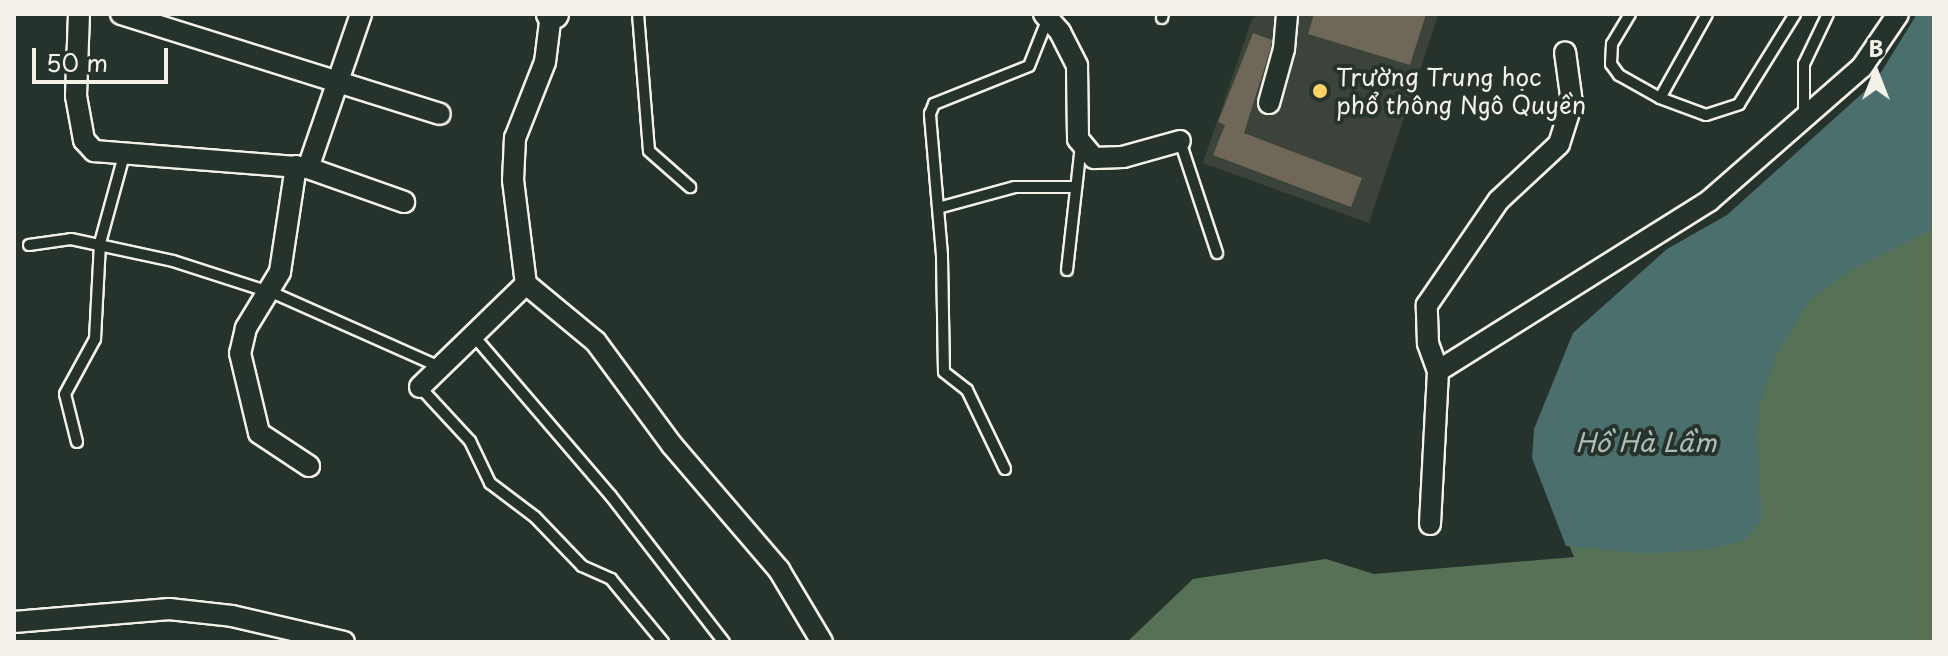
<!DOCTYPE html>
<meta charset="utf-8">
<style>
body{margin:0}
#map{position:relative;width:1948px;height:656px;overflow:hidden;background:#26332d;font-family:"Playpen Sans",sans-serif}
div>[style]{position:absolute}
.built>*{inset:0;background:#3c433a}
.green>*{inset:0;background:#577157}
.water>*{inset:0;background:#4a6f6d}
.building>*{inset:0;background:#6f6757}
.roads{filter:drop-shadow(2px 0 #f4f1e8) drop-shadow(-2px 0 #f4f1e8) drop-shadow(0 2px #f4f1e8) drop-shadow(0 -2px #f4f1e8)}
.service>*{height:10px;margin:-5px;padding:0 5px;transform-origin:5px;border-radius:5px;background:#26332d}
.minor>*{height:20px;margin:-10px;padding:0 10px;transform-origin:10px;border-radius:10px;background:#26332d}
.secondary>*{height:28px;margin:-14px;padding:0 14px;transform-origin:14px;border-radius:14px;background:#26332d}
.dots>*{width:22px;height:22px;translate:-50% -50%;box-sizing:border-box;border:4px solid #26332d;border-radius:50%}
span{translate:-50% -50%;white-space:nowrap;text-align:center;line-height:1.15;-webkit-text-stroke:8px #26332d;paint-order:stroke}
.poi-label{font-size:24px;color:#f4f1e8}
.left{translate:0 -50%;text-align:left}
.water-label{font-size:26px;color:#b0bdb7;font-style:italic}
.frame{position:absolute;inset:0;border:16px solid #f4f1e8;pointer-events:none}
.north{position:absolute;left:1836px;top:32px;width:80px;height:80px;-webkit-text-stroke:6px #26332d;paint-order:stroke;rotate:0deg;font-size:22px;font-weight:700;line-height:32px;text-align:center;color:#f4f1e8}
.north::after{content:'';display:block;margin:auto;width:28px;height:36px;background:#f4f1e8;clip-path:polygon(50% 0,100% 100%,50% 72%,0 100%)}
.scale{position:absolute;left:32px;top:48px;width:136px;height:36px;box-sizing:border-box;border:4px solid #f4f1e8;border-top:0;padding-left:10px;font-size:24px;line-height:28px;white-space:nowrap;color:#f4f1e8;-webkit-text-stroke:6px #26332d;paint-order:stroke}
</style>
<div id="map">
<div class="built">
<div style="clip-path:polygon(1259px 14px,1438px 16px,1369px 223px,1203px 163px,1252px 19px)"></div>
</div>
<div class="green">
<div style="clip-path:polygon(1934px 14px,1934px 642px,1127px 642px,1193px 579px,1326px 559px,1374px 574px,1574px 557px,1539px 473px,1742px 204px,1875px 87px)"></div>
</div>
<div class="water">
<div style="clip-path:polygon(1917px 14px,1934px 14px,1934px 228px,1851px 270px,1809px 301px,1777px 354px,1760px 404px,1757px 435px,1762px 519px,1746px 540px,1715px 548px,1650px 554px,1566px 546px,1532px 458px,1534px 429px,1573px 333px,1667px 249px,1727px 215px,1875px 82px)"></div>
</div>
<div class="building">
<div style="clip-path:polygon(1314px 14px,1426px 14px,1410px 65px,1308px 34px)"></div>
<div style="clip-path:polygon(1253px 33px,1272px 40px,1271px 47px,1244px 133px,1362px 178px,1351px 207px,1213px 155px,1225px 125px,1218px 122px)"></div>
</div>
<div class="roads">
<div class="service">
<div style="left:638px;top:14px;width:137px;rotate:85.4deg"></div>
<div style="left:649px;top:151px;width:55px;rotate:41.3deg"></div>
<div style="left:1630px;top:14px;width:35px;rotate:121deg"></div>
<div style="left:1612px;top:44px;width:20px;rotate:93deg"></div>
<div style="left:1611px;top:64px;width:14px;rotate:54deg"></div>
<div style="left:1619px;top:75px;width:47px;rotate:29.3deg"></div>
<div style="left:1660px;top:98px;width:49px;rotate:20.3deg"></div>
<div style="left:1706px;top:115px;width:35px;rotate:-18deg"></div>
<div style="left:1739px;top:104px;width:106px;rotate:-58.1deg"></div>
<div style="left:1162px;top:18px;width:4px;rotate:-76deg"></div>
<div style="left:1660px;top:98px;width:96px;rotate:-60.8deg"></div>
<div style="left:1804px;top:118px;width:54px;rotate:-90deg"></div>
<div style="left:1804px;top:64px;width:55px;rotate:-64.4deg"></div>
<div style="left:1180px;top:141px;width:118px;rotate:71.7deg"></div>
<div style="left:938px;top:208px;width:80px;rotate:-15.3deg"></div>
<div style="left:1015px;top:187px;width:61px"></div>
<div style="left:29px;top:245px;width:42px;rotate:-8.1deg"></div>
<div style="left:71px;top:239px;width:104px;rotate:12.2deg"></div>
<div style="left:173px;top:261px;width:110px;rotate:17.9deg"></div>
<div style="left:278px;top:295px;width:177px;rotate:24deg"></div>
<div style="left:1067px;top:270px;width:126px;rotate:-83.6deg"></div>
<div style="left:473px;top:335px;width:212px;rotate:49.4deg"></div>
<div style="left:611px;top:496px;width:185px;rotate:52.3deg"></div>
<div style="left:420px;top:387px;width:74px;rotate:47.2deg"></div>
<div style="left:470px;top:441px;width:47px;rotate:64.5deg"></div>
<div style="left:490px;top:483px;width:56px;rotate:37.1deg"></div>
<div style="left:535px;top:517px;width:68px;rotate:46.2deg"></div>
<div style="left:582px;top:566px;width:32px;rotate:24deg"></div>
<div style="left:611px;top:579px;width:82px;rotate:50.5deg"></div>
<div style="left:77px;top:442px;width:49px;rotate:-104deg"></div>
<div style="left:65px;top:394px;width:63px;rotate:-61.4deg"></div>
<div style="left:95px;top:339px;width:96px;rotate:-87deg"></div>
<div style="left:100px;top:243px;width:91px;rotate:-74.7deg"></div>
<div style="left:1005px;top:469px;width:88px;rotate:-115.7deg"></div>
<div style="left:967px;top:390px;width:29px;rotate:-142deg"></div>
<div style="left:944px;top:372px;width:117px;rotate:-91deg"></div>
<div style="left:942px;top:255px;width:142px;rotate:-94.9deg"></div>
<div style="left:930px;top:114px;width:11px;rotate:-68deg"></div>
<div style="left:934px;top:104px;width:102px;rotate:-21.8deg"></div>
<div style="left:1029px;top:66px;width:52px;rotate:-68.4deg"></div>
</div>
<div class="minor">
<div style="left:79px;top:14px;width:82px;rotate:92.1deg"></div>
<div style="left:76px;top:96px;width:45px;rotate:79.7deg"></div>
<div style="left:84px;top:140px;width:15px;rotate:48deg"></div>
<div style="left:94px;top:151px;width:215px;rotate:4.5deg"></div>
<div style="left:308px;top:168px;width:102px;rotate:19.5deg"></div>
<div style="left:121px;top:14px;width:334px;rotate:17.4deg"></div>
<div style="left:551px;top:14px;width:48px;rotate:97.1deg"></div>
<div style="left:545px;top:62px;width:82px;rotate:111.5deg"></div>
<div style="left:515px;top:138px;width:42px;rotate:92.7deg"></div>
<div style="left:513px;top:180px;width:105px;rotate:82.9deg"></div>
<div style="left:526px;top:284px;width:91px;rotate:39.6deg"></div>
<div style="left:596px;top:342px;width:128px;rotate:53.6deg"></div>
<div style="left:672px;top:445px;width:165px;rotate:49.4deg"></div>
<div style="left:779px;top:570px;width:84px;rotate:59.2deg"></div>
<div style="left:1044px;top:14px;width:24px;rotate:48deg"></div>
<div style="left:1060px;top:32px;width:38px;rotate:63deg"></div>
<div style="left:1077px;top:66px;width:73px;rotate:89.2deg"></div>
<div style="left:1078px;top:139px;width:25px;rotate:50deg"></div>
<div style="left:1094px;top:158px;width:29px;rotate:-2deg"></div>
<div style="left:1123px;top:157px;width:59px;rotate:-15.7deg"></div>
<div style="left:1269px;top:103px;width:56px;rotate:-74.5deg"></div>
<div style="left:1284px;top:49px;width:35px;rotate:-85deg"></div>
<div style="left:296px;top:166px;width:107px;rotate:98.6deg"></div>
<div style="left:280px;top:272px;width:66px;rotate:121.3deg"></div>
<div style="left:246px;top:328px;width:26px;rotate:103deg"></div>
<div style="left:240px;top:353px;width:82px;rotate:76.6deg"></div>
<div style="left:259px;top:433px;width:60px;rotate:33.4deg"></div>
<div style="left:308px;top:168px;width:163px;rotate:-71deg"></div>
<div style="left:1438px;top:371px;width:320px;rotate:-32.1deg"></div>
<div style="left:1709px;top:201px;width:203px;rotate:-41.2deg"></div>
<div style="left:1862px;top:67px;width:64px;rotate:-55.8deg"></div>
<div style="left:420px;top:387px;width:148px;rotate:-44.2deg"></div>
<div style="left:1430px;top:524px;width:153px;rotate:-87deg"></div>
<div style="left:1438px;top:371px;width:30px;rotate:-110deg"></div>
<div style="left:1428px;top:343px;width:38px;rotate:-92deg"></div>
<div style="left:1427px;top:305px;width:127px;rotate:-55.6deg"></div>
<div style="left:1499px;top:200px;width:82px;rotate:-43deg"></div>
<div style="left:1559px;top:144px;width:43px;rotate:-72.4deg"></div>
<div style="left:1572px;top:103px;width:51px;rotate:-97.8deg"></div>
<div style="left:14px;top:622px;width:156px;rotate:-4.8deg"></div>
<div style="left:169px;top:609px;width:63px;rotate:6.3deg"></div>
<div style="left:232px;top:616px;width:115px;rotate:13.1deg"></div>
</div>
<div class="secondary">
<div style="left:551px;top:14px;width:3px"></div>
</div>
</div>
<div class="dots">
<div style="left:1320px;top:91px;background:#ffd166"></div>
</div>
<div class="poi-label">
<span class="left" style="left:1336px;top:91px">Trường Trung học<br>phổ thông Ngô Quyền</span>
</div>
<div class="water-label">
<span style="left:1646px;top:442px">Hồ Hà Lầm</span>
</div>
<div class="frame"></div>
<div class="north">B</div>
<div class="scale">50 m</div>
</div>
